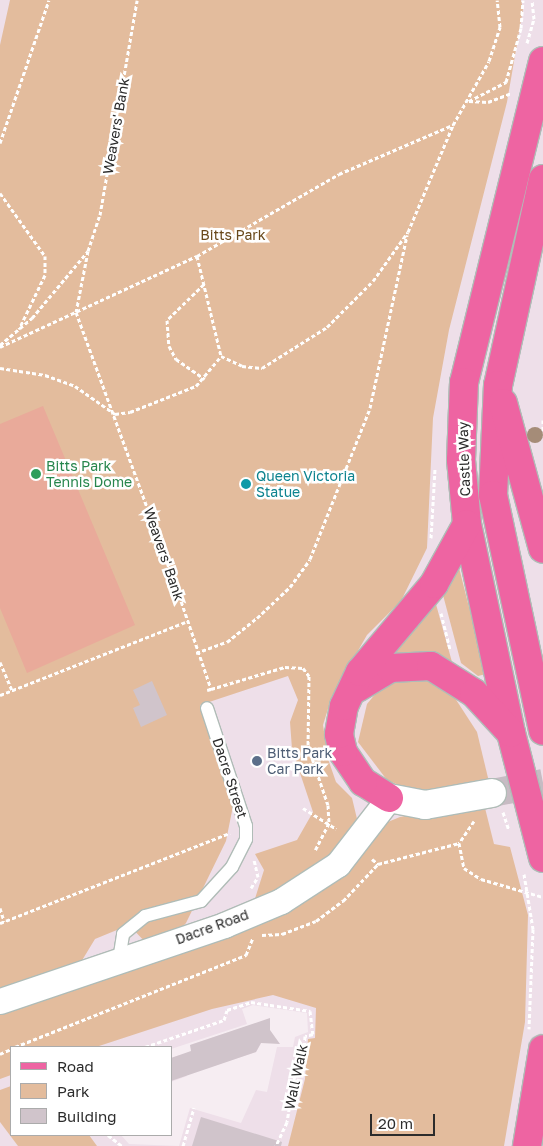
<!DOCTYPE html>
<style>
body{margin:0}
#map{position:relative;width:543px;height:1146px;overflow:hidden;background:#eedfe9;font-family:"Golos Text",sans-serif}
div>[style]{position:absolute}
.green>*{inset:0;background:#e3bc9d}
.pitch>*{inset:0;background:#e9aa9a}
.plaza>*{inset:0;background:#f6edf2}
.building>*{inset:0;background:#d0c4cb}
.tertiary-tunnel>*{height:28px;margin-top:-14px;transform-origin:0;background:repeating-linear-gradient(90deg,#c7bbc3 0 28px,transparent 0 42px)}
.path>*{height:3px;margin-top:-1.5px;transform-origin:0;background:repeating-linear-gradient(90deg,#fff 0 4px,transparent 0 6.5px)}
.roads{filter:drop-shadow(1px 0 #b0bcb7) drop-shadow(-1px 0 #b0bcb7) drop-shadow(0 1px #b0bcb7) drop-shadow(0 -1px #b0bcb7)}
.service>*{height:12px;margin:-6px;padding:0 6px;transform-origin:6px;border-radius:6px;background:#fff}
.minor>*{height:25px;margin:-12.5px;padding:0 12.5px;transform-origin:12.5px;border-radius:12.5px;background:#fff}
.tertiary>*{height:28px;margin:-14px;padding:0 14px;transform-origin:14px;border-radius:14px;background:#fff}
.primary>*{height:28px;margin:-14px;padding:0 14px;transform-origin:14px;border-radius:14px;background:#ee64a2}
.trees>*{width:16px;height:16px;margin:-8px;border-radius:50%;background:#a58c78}
.dots>*{width:14px;height:14px;translate:-50% -50%;box-sizing:border-box;border:2px solid #fff;border-radius:50%}
span{translate:-50% -50%;white-space:nowrap;text-align:center;line-height:1.15;-webkit-text-stroke:5px #fff;paint-order:stroke}
.street-label{font-size:14px;color:#2c2c2c}
.park-label{font-size:14px;color:#69491c}
.leisure-label{font-size:14px;color:#27864d}
.left{translate:0 -50%;text-align:left}
.culture-label{font-size:14px;color:#0d838f}
.service-label{font-size:14px;color:#4e5e75}
.legend{position:absolute;left:10px;top:1046px;width:162px;height:90px;box-sizing:border-box;background:#fff;border:1px solid #ababab;margin:0;padding:6px 9px;list-style:none;font-size:15px;color:#2c2c2c}
.legend li{display:flex;align-items:center;gap:10px;height:25px}
.legend b{width:25px;border:1px solid #ababab}
.scale{position:absolute;left:370px;top:1114px;width:65px;height:22px;box-sizing:border-box;border:2px solid #2c2c2c;border-top:0;padding-left:6px;font-size:15px;line-height:18px;white-space:nowrap;color:#2c2c2c;-webkit-text-stroke:4px #fff;paint-order:stroke}
</style>
<div id="map">
<div class="green">
<div style="clip-path:polygon(10px 0,521px 0,523px 9px,507px 102px,449px 330px,433px 418px,427px 548px,401px 601px,367px 635px,332px 696px,323px 725px,328px 759px,336px 782px,352px 798px,358px 823px,341px 848px,253px 905px,264px 870px,255px 854px,297px 840px,313px 812px,292px 749px,290px 722px,298px 700px,288px 676px,200px 705px,233px 806px,226px 841px,186px 923px,177px 933px,148px 945px,129px 925px,95px 939px,78px 967px,0 994px,0 45px)"></div>
<div style="clip-path:polygon(454px 548px,486px 674px,478px 676px,461px 663px,443px 595px)"></div>
<div style="clip-path:polygon(434px 597px,452px 662px,439px 657px,370px 669px)"></div>
<div style="clip-path:polygon(440px 675px,477px 732px,489px 782px,460px 791px,408px 789px,387px 780px,358px 742px,367px 704px,381px 687px,397px 676px)"></div>
<div style="clip-path:polygon(483px 800px,494px 844px,510px 847px,528px 915px,525px 1022px,504px 1146px,288px 1146px,305px 1079px,308px 1039px,315px 1038px,316px 1008px,273px 995px,212px 1009px,96px 1047px,11px 1047px,11px 1075px,0 1079px,0 1009px,251px 921px,378px 826px,400px 817px)"></div>
<div style="clip-path:polygon(11px 1086px,11px 1135px,89px 1135px,97px 1146px,18px 1146px,0 1122px,0 1090px)"></div>
</div>
<div class="pitch">
<div style="clip-path:polygon(43px 406px,135px 625px,27px 673px,0 608px,0 424px)"></div>
</div>
<div class="plaza">
<div style="clip-path:polygon(evenodd,253px 1005px,307px 1013px,308px 1032px,295px 1037px,293px 1047px,277px 1047px,267px 1092px,256px 1090px,241px 1123px,190px 1108px,179px 1146px,129px 1144px,121px 1135px,171px 1135px,171px 1082px,187px 1076px,180px 1055px,171px 1058px,171px 1049px,247px 1024px,242px 1009px,253px 1005px,269px 1019px,270px 1043px,263px 1040px,256px 1052px,198px 1071px,190px 1045px,269px 1019px)"></div>
</div>
<div class="building">
<div style="clip-path:polygon(152px 681px,167px 715px,141px 727px,133px 708px,140px 705px,133px 690px)"></div>
<div style="clip-path:polygon(270px 1018px,270px 1030px,280px 1044px,261px 1043px,256px 1052px,171px 1081px,171px 1058px,191px 1051px,190px 1045px)"></div>
<div style="clip-path:polygon(201px 1117px,282px 1142px,281px 1146px,192px 1146px)"></div>
</div>
<div class="tertiary-tunnel">
<div style="left:492px;top:793px;width:52px;rotate:-11.1deg"></div>
</div>
<div class="path">
<div style="left:527px;top:43px;width:25px;rotate:-74deg"></div>
<div style="left:534px;top:19px;width:19px;rotate:-96deg"></div>
<div style="left:469px;top:101px;width:42px;rotate:-27.2deg"></div>
<div style="left:506px;top:82px;width:56px;rotate:-74.5deg"></div>
<div style="left:521px;top:28px;width:28px;rotate:-86deg"></div>
<div style="left:469px;top:101px;width:19px;rotate:3deg"></div>
<div style="left:488px;top:102px;width:25px;rotate:-21deg"></div>
<div style="left:0;top:143px;width:151px;rotate:-71.1deg"></div>
<div style="left:0;top:193px;width:77px;rotate:54.5deg"></div>
<div style="left:45px;top:256px;width:19px;rotate:90deg"></div>
<div style="left:45px;top:275px;width:60px;rotate:115.7deg"></div>
<div style="left:88px;top:251px;width:62px;rotate:101.1deg"></div>
<div style="left:76px;top:312px;width:295px;rotate:70deg"></div>
<div style="left:177px;top:589px;width:106px;rotate:71.2deg"></div>
<div style="left:211px;top:689px;width:4px;rotate:166deg"></div>
<div style="left:197px;top:256px;width:103px;rotate:76.5deg"></div>
<div style="left:204px;top:284px;width:52px;rotate:135.8deg"></div>
<div style="left:167px;top:320px;width:26px;rotate:86deg"></div>
<div style="left:169px;top:346px;width:15px;rotate:62deg"></div>
<div style="left:176px;top:359px;width:35px;rotate:35deg"></div>
<div style="left:0;top:345px;width:42px;rotate:-40.2deg"></div>
<div style="left:32px;top:318px;width:87px;rotate:-50.1deg"></div>
<div style="left:88px;top:251px;width:38px;rotate:-72deg"></div>
<div style="left:100px;top:215px;width:218px;rotate:-80.2deg"></div>
<div style="left:0;top:347px;width:217px;rotate:-24.8deg"></div>
<div style="left:197px;top:256px;width:164px;rotate:-30deg"></div>
<div style="left:339px;top:174px;width:124px;rotate:-23.3deg"></div>
<div style="left:0;top:368px;width:46px;rotate:8.8deg"></div>
<div style="left:45px;top:375px;width:32px;rotate:20deg"></div>
<div style="left:75px;top:386px;width:49px;rotate:35deg"></div>
<div style="left:115px;top:414px;width:15px;rotate:-8deg"></div>
<div style="left:130px;top:412px;width:71px;rotate:-21.5deg"></div>
<div style="left:196px;top:386px;width:39px;rotate:-50deg"></div>
<div style="left:221px;top:356px;width:23px;rotate:25deg"></div>
<div style="left:242px;top:366px;width:20px;rotate:6deg"></div>
<div style="left:262px;top:368px;width:77px;rotate:-32.2deg"></div>
<div style="left:327px;top:327px;width:65px;rotate:-45deg"></div>
<div style="left:373px;top:281px;width:60px;rotate:-54.5deg"></div>
<div style="left:408px;top:232px;width:116px;rotate:-67.2deg"></div>
<div style="left:453px;top:125px;width:73px;rotate:-60.6deg"></div>
<div style="left:489px;top:61px;width:36px;rotate:-72deg"></div>
<div style="left:500px;top:27px;width:27px;rotate:-96deg"></div>
<div style="left:543px;top:420px;width:19px;rotate:90deg"></div>
<div style="left:431px;top:538px;width:69px;rotate:-86.7deg"></div>
<div style="left:441px;top:613px;width:37px;rotate:76deg"></div>
<div style="left:196px;top:653px;width:33px;rotate:-20deg"></div>
<div style="left:227px;top:642px;width:38px;rotate:-39deg"></div>
<div style="left:257px;top:618px;width:45px;rotate:-43.2deg"></div>
<div style="left:290px;top:587px;width:34px;rotate:-54deg"></div>
<div style="left:310px;top:559px;width:162px;rotate:-68.3deg"></div>
<div style="left:370px;top:408px;width:177px;rotate:-77.9deg"></div>
<div style="left:0;top:662px;width:30px;rotate:67deg"></div>
<div style="left:211px;top:689px;width:77px;rotate:-16.6deg"></div>
<div style="left:285px;top:667px;width:18px;rotate:3deg"></div>
<div style="left:303px;top:668px;width:10px;rotate:53deg"></div>
<div style="left:309px;top:676px;width:70px;rotate:90.8deg"></div>
<div style="left:308px;top:746px;width:62px;rotate:71.3deg"></div>
<div style="left:328px;top:805px;width:18px;rotate:87deg"></div>
<div style="left:329px;top:823px;width:30px;rotate:117deg"></div>
<div style="left:0;top:695px;width:199px;rotate:-21.5deg"></div>
<div style="left:303px;top:808px;width:39px;rotate:32deg"></div>
<div style="left:503px;top:812px;width:19px;rotate:72deg"></div>
<div style="left:474px;top:821px;width:27px;rotate:124deg"></div>
<div style="left:459px;top:843px;width:25px;rotate:79deg"></div>
<div style="left:464px;top:868px;width:20px;rotate:33deg"></div>
<div style="left:481px;top:879px;width:65px;rotate:16.2deg"></div>
<div style="left:372px;top:859px;width:8px;rotate:40deg"></div>
<div style="left:378px;top:864px;width:84px;rotate:-14.5deg"></div>
<div style="left:524px;top:874px;width:56px;rotate:80.7deg"></div>
<div style="left:533px;top:929px;width:100px;rotate:92.3deg"></div>
<div style="left:251px;top:888px;width:13px;rotate:-58deg"></div>
<div style="left:258px;top:877px;width:17px;rotate:-103deg"></div>
<div style="left:0;top:908px;width:14px;rotate:73deg"></div>
<div style="left:0;top:923px;width:247px;rotate:-21.4deg"></div>
<div style="left:262px;top:935px;width:20px;rotate:-3deg"></div>
<div style="left:282px;top:934px;width:36px;rotate:-21deg"></div>
<div style="left:316px;top:921px;width:34px;rotate:-37deg"></div>
<div style="left:343px;top:901px;width:51px;rotate:-46.6deg"></div>
<div style="left:15px;top:1047px;width:249px;rotate:-21.7deg"></div>
<div style="left:246px;top:955px;width:18px;rotate:-68deg"></div>
<div style="left:145px;top:1047px;width:83px;rotate:-18.9deg"></div>
<div style="left:224px;top:1020px;width:10px;rotate:-73deg"></div>
<div style="left:227px;top:1010px;width:25px;rotate:-18deg"></div>
<div style="left:251px;top:1002px;width:60px;rotate:8.7deg"></div>
<div style="left:310px;top:1011px;width:23px;rotate:83deg"></div>
<div style="left:313px;top:1034px;width:8px;rotate:166deg"></div>
<div style="left:305px;top:1036px;width:15px;rotate:94deg"></div>
<div style="left:304px;top:1051px;width:8px;rotate:140deg"></div>
<div style="left:298px;top:1056px;width:67px;rotate:99.5deg"></div>
<div style="left:287px;top:1122px;width:26px;rotate:115deg"></div>
<div style="left:0;top:1054px;width:12px;rotate:-24deg"></div>
<div style="left:108px;top:1135px;width:18px;rotate:38deg"></div>
<div style="left:183px;top:1146px;width:40px;rotate:-74deg"></div>
</div>
<div class="roads">
<div class="service">
<div style="left:119px;top:960px;width:26px;rotate:-81deg"></div>
<div style="left:123px;top:934px;width:28px;rotate:-39deg"></div>
<div style="left:145px;top:916px;width:58px;rotate:-15deg"></div>
<div style="left:201px;top:901px;width:46px;rotate:-47.6deg"></div>
<div style="left:232px;top:867px;width:31px;rotate:-63deg"></div>
<div style="left:246px;top:839px;width:13px;rotate:-90deg"></div>
<div style="left:246px;top:826px;width:124px;rotate:-108.3deg"></div>
</div>
<div class="minor">
<div style="left:0;top:1001px;width:237px;rotate:-18.7deg"></div>
<div style="left:224px;top:925px;width:62px;rotate:-22.8deg"></div>
<div style="left:281px;top:901px;width:68px;rotate:-33deg"></div>
<div style="left:338px;top:864px;width:83px;rotate:-52.3deg"></div>
</div>
<div class="tertiary">
<div style="left:389px;top:798px;width:37px;rotate:11deg"></div>
<div style="left:425px;top:805px;width:68px;rotate:-10.2deg"></div>
</div>
<div class="primary">
<div style="left:543px;top:61px;width:331px;rotate:103.8deg"></div>
<div style="left:464px;top:382px;width:78px;rotate:92.2deg"></div>
<div style="left:461px;top:460px;width:64px;rotate:84.6deg"></div>
<div style="left:467px;top:524px;width:214px;rotate:78.1deg"></div>
<div style="left:511px;top:733px;width:129px;rotate:75.6deg"></div>
<div style="left:543px;top:179px;width:211px;rotate:102.3deg"></div>
<div style="left:498px;top:385px;width:110px;rotate:92.6deg"></div>
<div style="left:493px;top:495px;width:241px;rotate:78deg"></div>
<div style="left:503px;top:403px;width:151px;rotate:74.7deg"></div>
<div style="left:357px;top:688px;width:39px;rotate:-31deg"></div>
<div style="left:390px;top:668px;width:41px;rotate:-2.8deg"></div>
<div style="left:431px;top:666px;width:51px;rotate:32.1deg"></div>
<div style="left:474px;top:693px;width:54px;rotate:47.2deg"></div>
<div style="left:389px;top:798px;width:31px;rotate:-148deg"></div>
<div style="left:363px;top:782px;width:36px;rotate:-124deg"></div>
<div style="left:343px;top:752px;width:18px;rotate:-103deg"></div>
<div style="left:339px;top:734px;width:28px;rotate:-80deg"></div>
<div style="left:344px;top:706px;width:38px;rotate:-65deg"></div>
<div style="left:360px;top:672px;width:115px;rotate:-49.9deg"></div>
<div style="left:434px;top:584px;width:68px;rotate:-61.2deg"></div>
<div style="left:527px;top:1146px;width:98px;rotate:-80.6deg"></div>
</div>
</div>
<div class="trees">
<div style="left:535px;top:435px"></div>
</div>
<div class="dots">
<div style="left:36px;top:474px;background:#2e9e5b"></div>
<div style="left:246px;top:484px;background:#0f9aa8"></div>
<div style="left:257px;top:761px;background:#5c6f8a"></div>
</div>
<div class="street-label">
<span style="left:116px;top:126px;rotate:-80deg">Weavers' Bank</span>
<span style="left:464px;top:459px;rotate:-92deg">Castle Way</span>
<span style="left:164px;top:554px;rotate:71deg">Weavers' Bank</span>
<span style="left:230px;top:778px;rotate:72deg">Dacre Street</span>
<span style="left:212px;top:927px;rotate:-20deg">Dacre Road</span>
<span style="left:296px;top:1077px;rotate:-78deg">Wall Walk</span>
</div>
<div class="park-label">
<span style="left:233px;top:235px">Bitts Park</span>
</div>
<div class="leisure-label">
<span class="left" style="left:46px;top:474px">Bitts Park<br>Tennis Dome</span>
</div>
<div class="culture-label">
<span class="left" style="left:256px;top:484px">Queen Victoria<br>Statue</span>
</div>
<div class="service-label">
<span class="left" style="left:267px;top:761px">Bitts Park<br>Car Park</span>
</div>
<ul class="legend">
<li><b style="height:6px;background:#ee64a2"></b>Road</li>
<li><b style="height:14px;background:#e3bc9d"></b>Park</li>
<li><b style="height:14px;background:#d0c4cb"></b>Building</li>
</ul>
<div class="scale">20 m</div>
</div>
